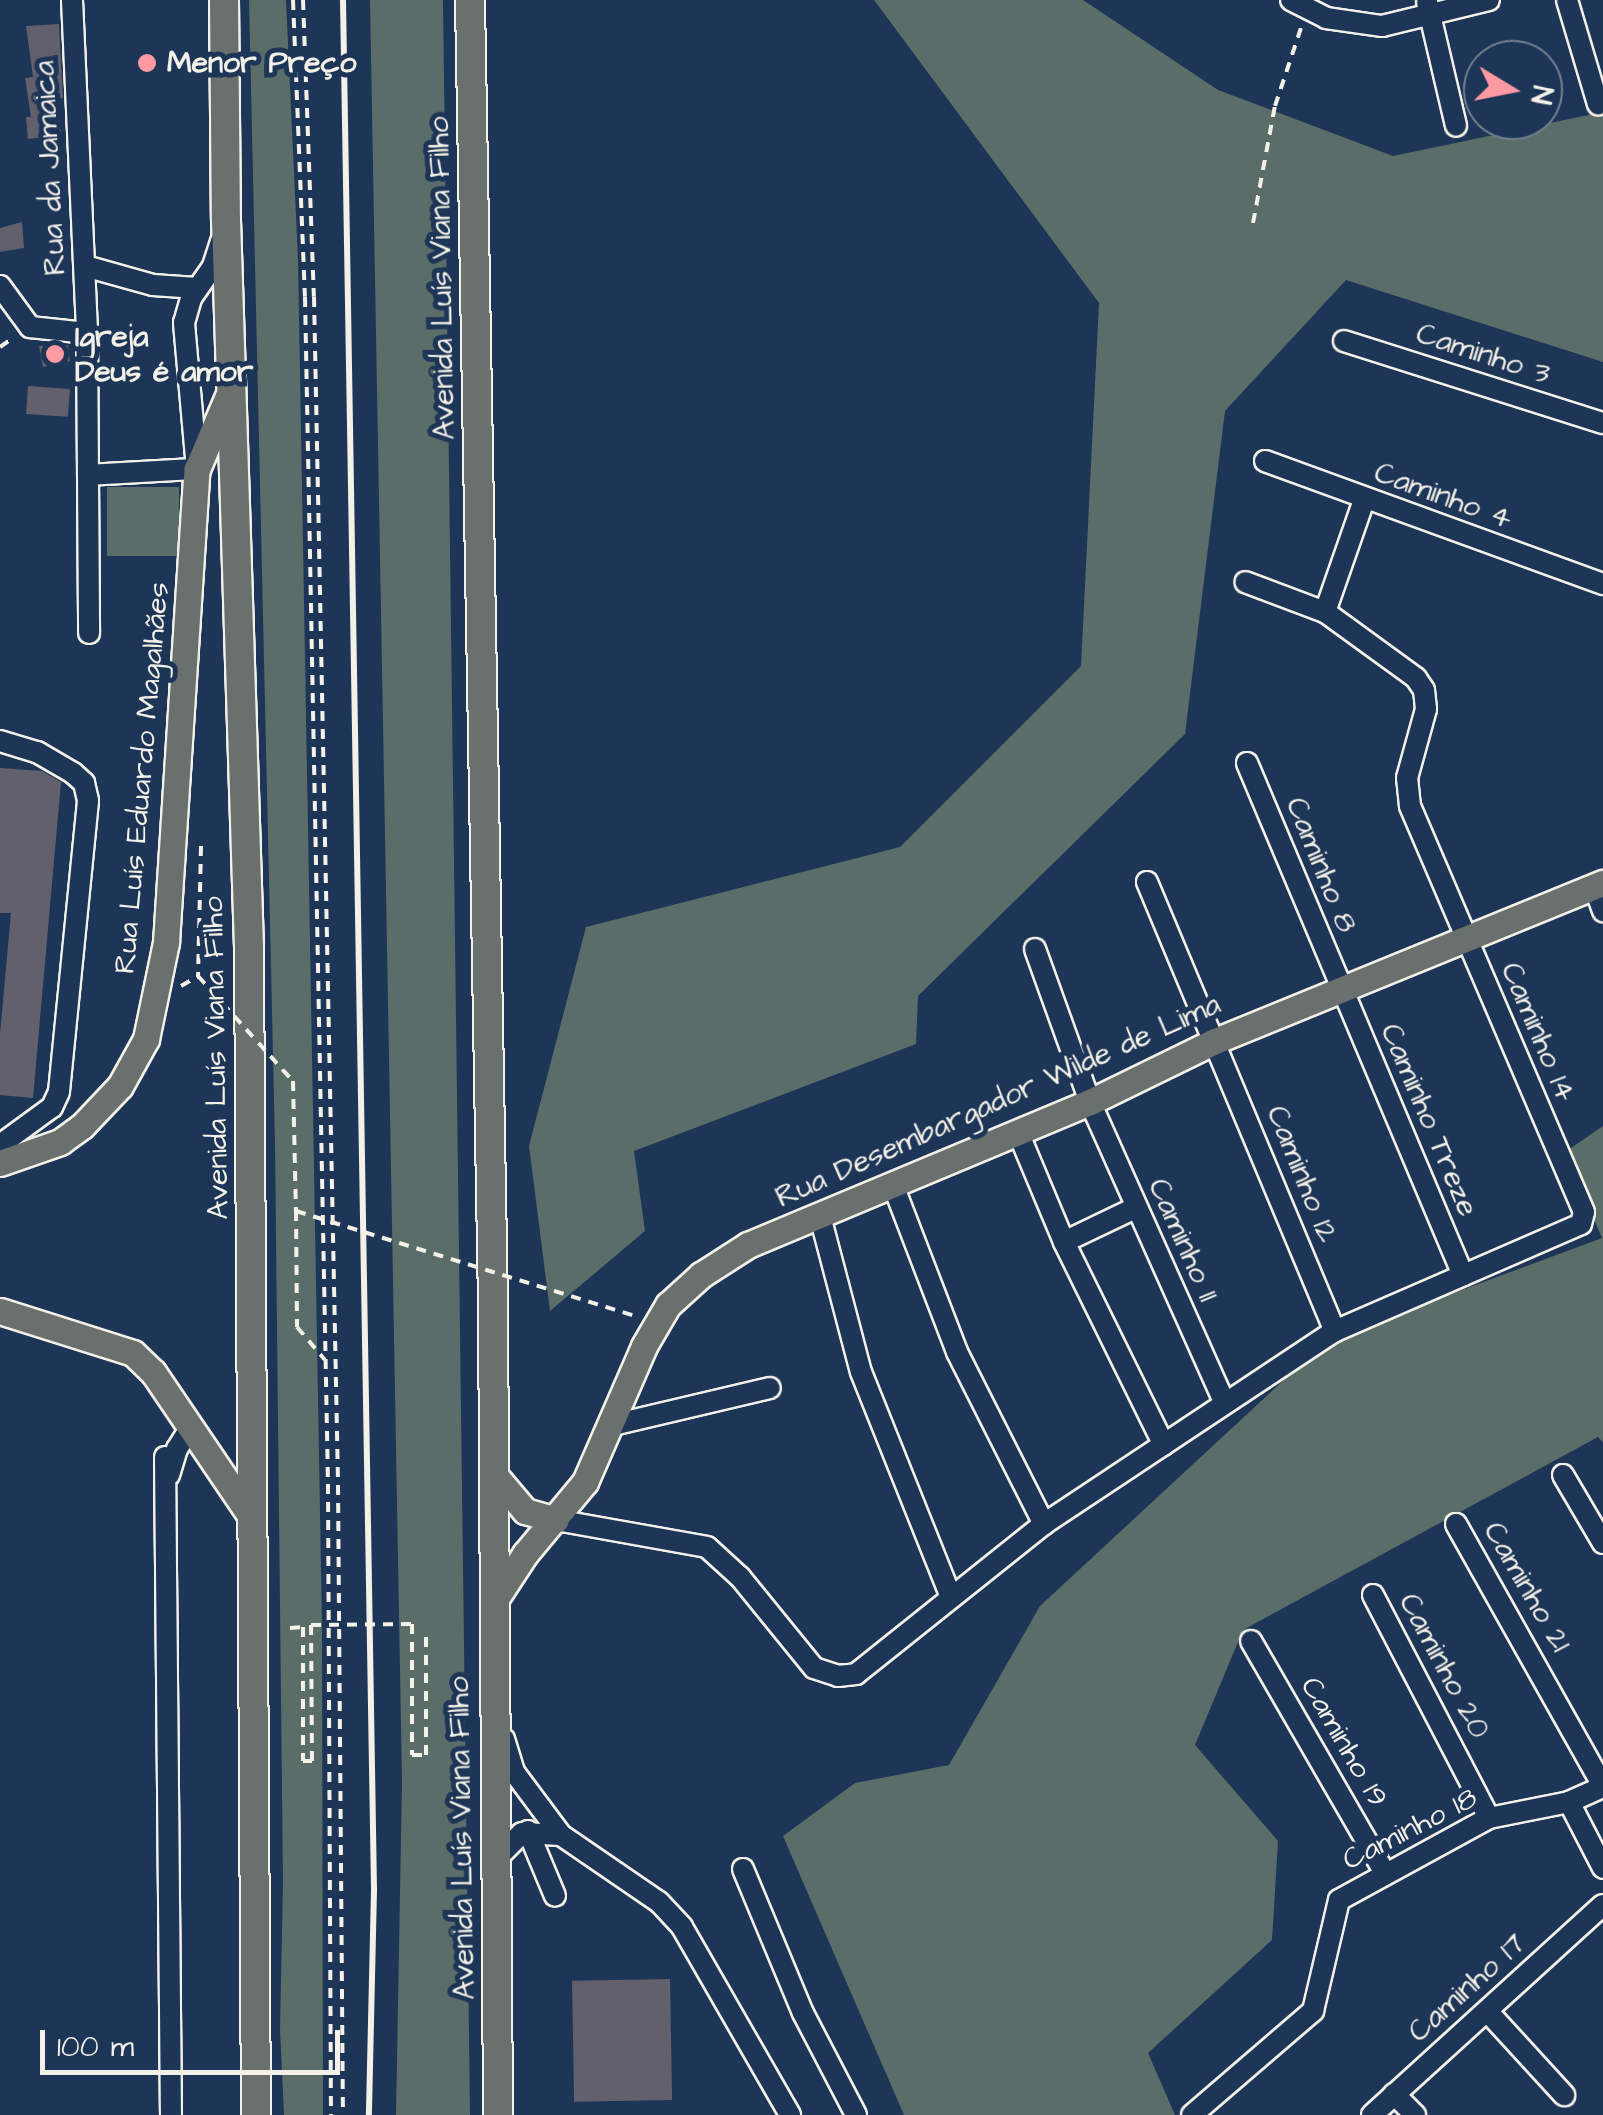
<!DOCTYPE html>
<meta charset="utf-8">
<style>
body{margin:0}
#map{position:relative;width:1603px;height:2115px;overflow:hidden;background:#1d3557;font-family:"Architects Daughter",sans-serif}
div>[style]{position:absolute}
.green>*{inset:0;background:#5a6d68;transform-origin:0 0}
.building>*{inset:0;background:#62606c;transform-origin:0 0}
.path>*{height:4px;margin-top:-2px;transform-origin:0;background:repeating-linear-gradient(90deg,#f4f1e8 0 10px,transparent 0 18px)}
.roads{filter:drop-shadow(2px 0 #f4f1e8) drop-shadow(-2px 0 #f4f1e8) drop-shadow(0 2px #f4f1e8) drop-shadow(0 -2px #f4f1e8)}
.minor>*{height:20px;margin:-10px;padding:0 10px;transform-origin:10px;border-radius:10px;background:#1d3557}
.major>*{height:25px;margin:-12.5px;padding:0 12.5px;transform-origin:12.5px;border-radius:12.5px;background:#6a706d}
.highway>*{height:28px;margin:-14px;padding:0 14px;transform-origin:14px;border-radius:14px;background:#6a706d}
.rail>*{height:6px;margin:-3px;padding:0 3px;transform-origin:3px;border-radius:3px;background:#f4f1e8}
.path-bridge>*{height:4px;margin-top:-2px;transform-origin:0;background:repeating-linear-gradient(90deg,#f4f1e8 0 10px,transparent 0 18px)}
.dots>*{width:28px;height:28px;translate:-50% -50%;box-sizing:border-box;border:5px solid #1d3557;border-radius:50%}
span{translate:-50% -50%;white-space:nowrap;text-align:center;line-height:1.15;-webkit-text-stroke:10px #1d3557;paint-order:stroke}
.poi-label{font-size:30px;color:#f4f1e8;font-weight:700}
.left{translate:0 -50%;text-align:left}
.street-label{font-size:30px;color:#f4f1e8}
.north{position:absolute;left:1463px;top:40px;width:100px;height:100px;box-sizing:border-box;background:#1d3557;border:2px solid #738091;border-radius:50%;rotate:100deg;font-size:28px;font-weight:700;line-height:40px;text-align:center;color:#f4f1e8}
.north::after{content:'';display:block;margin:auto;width:35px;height:45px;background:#ff9aa2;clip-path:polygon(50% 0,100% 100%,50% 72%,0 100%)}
.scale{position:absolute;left:40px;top:2030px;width:300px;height:45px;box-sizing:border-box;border:5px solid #f4f1e8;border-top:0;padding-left:12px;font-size:30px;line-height:35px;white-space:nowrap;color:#f4f1e8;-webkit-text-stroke:8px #1d3557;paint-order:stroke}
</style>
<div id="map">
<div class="green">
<div style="clip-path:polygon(249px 0,286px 0,298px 259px,322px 1625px,323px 2115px,284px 2115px,280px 2029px,283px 1883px,275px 1144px)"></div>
<div style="clip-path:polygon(370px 0,443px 0,470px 2115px,396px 2115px,402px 1782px)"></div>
<div style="clip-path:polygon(874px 0,1083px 0,1218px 90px,1393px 156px,1603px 112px,1603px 362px,1346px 280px,1225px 411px,1185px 734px,918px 996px,916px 1044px,634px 1151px,645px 1231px,550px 1311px,529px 1146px,586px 927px,900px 847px,1081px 666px,1099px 303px)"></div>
<div style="left:107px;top:487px;width:72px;height:69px"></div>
<div style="clip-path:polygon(1603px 1126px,1603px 1442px,1598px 1437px,1243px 1630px,1195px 1745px,1278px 1841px,1272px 1940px,1148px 2053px,1175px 2115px,904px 2115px,783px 1836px,855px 1783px,949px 1765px,1040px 1606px,1327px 1340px,1602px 1238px,1565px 1152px)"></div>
</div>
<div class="building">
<div style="clip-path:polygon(59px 24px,63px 98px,56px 99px,62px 135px,28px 139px,26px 117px,31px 117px,25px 78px,33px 77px,26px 26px)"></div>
<div style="clip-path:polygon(22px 222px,24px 248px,0 252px,0 228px)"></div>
<div style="clip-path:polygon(68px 345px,70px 361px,43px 367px,39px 346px)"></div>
<div style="left:28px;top:386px;width:42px;height:28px;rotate:4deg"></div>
<div style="clip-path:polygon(0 768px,42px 771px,61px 782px,33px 1098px,0 1095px,0 1034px,11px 913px,0 913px)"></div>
<div style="left:670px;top:1979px;width:121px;height:98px;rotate:89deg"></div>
</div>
<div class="path">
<div style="left:293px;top:0;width:297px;rotate:87.7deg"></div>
<div style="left:305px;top:297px;width:1187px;rotate:88.89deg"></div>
<div style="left:328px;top:1484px;width:631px;rotate:89.73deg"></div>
<div style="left:303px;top:0;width:297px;rotate:87.9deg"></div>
<div style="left:314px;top:297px;width:1188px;rotate:88.84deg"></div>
<div style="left:338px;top:1485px;width:630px;rotate:89.55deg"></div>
<div style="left:1253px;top:223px;width:119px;rotate:-79.4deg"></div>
<div style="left:1275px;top:106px;width:85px;rotate:-71.6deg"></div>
<div style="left:0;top:347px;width:16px;rotate:-35deg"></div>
<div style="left:181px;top:986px;width:20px;rotate:-30deg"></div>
<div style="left:296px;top:1211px;width:116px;rotate:89.5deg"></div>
<div style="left:297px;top:1327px;width:43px;rotate:49.7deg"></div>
<div style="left:290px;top:1628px;width:13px;rotate:-4deg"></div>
</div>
<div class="roads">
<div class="minor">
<div style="left:72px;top:0;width:333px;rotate:87.4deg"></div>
<div style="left:87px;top:333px;width:300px;rotate:89.6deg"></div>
<div style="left:1291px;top:0;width:39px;rotate:27deg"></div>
<div style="left:1326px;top:18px;width:57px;rotate:8.1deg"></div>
<div style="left:1382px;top:26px;width:110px;rotate:-13.7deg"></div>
<div style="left:1567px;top:0;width:109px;rotate:73.4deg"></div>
<div style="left:1427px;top:2px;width:127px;rotate:76.8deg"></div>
<div style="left:85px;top:266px;width:71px;rotate:15.6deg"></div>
<div style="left:153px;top:285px;width:44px;rotate:3.9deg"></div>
<div style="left:0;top:286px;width:51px;rotate:53.8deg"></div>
<div style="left:30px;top:327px;width:57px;rotate:6deg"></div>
<div style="left:1344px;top:341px;width:272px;rotate:17.6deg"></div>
<div style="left:1265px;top:461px;width:360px;rotate:20deg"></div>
<div style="left:88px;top:475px;width:109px;rotate:-3.2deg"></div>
<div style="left:197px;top:469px;width:147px;rotate:-95.1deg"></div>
<div style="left:184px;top:323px;width:26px;rotate:-74deg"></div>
<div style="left:191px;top:298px;width:39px;rotate:-55deg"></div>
<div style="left:213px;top:266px;width:26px;rotate:-72deg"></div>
<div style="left:1325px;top:612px;width:119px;rotate:-70.8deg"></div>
<div style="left:0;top:741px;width:39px;rotate:17deg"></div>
<div style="left:37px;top:752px;width:42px;rotate:30.3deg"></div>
<div style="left:73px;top:773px;width:15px;rotate:42deg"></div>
<div style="left:84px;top:783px;width:18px;rotate:77deg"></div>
<div style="left:88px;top:801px;width:292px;rotate:95.7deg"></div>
<div style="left:59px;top:1092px;width:17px;rotate:115deg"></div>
<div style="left:52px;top:1107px;width:64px;rotate:143.8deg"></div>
<div style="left:1247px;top:763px;width:556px;rotate:67.13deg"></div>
<div style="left:1147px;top:882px;width:487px;rotate:67.3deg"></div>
<div style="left:1594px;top:886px;width:27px;rotate:70deg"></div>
<div style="left:1035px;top:949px;width:163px;rotate:70.2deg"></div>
<div style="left:1090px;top:1102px;width:329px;rotate:65.9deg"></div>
<div style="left:1018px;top:1132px;width:119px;rotate:67.3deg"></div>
<div style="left:1064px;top:1242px;width:226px;rotate:63.8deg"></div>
<div style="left:893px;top:1185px;width:179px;rotate:69deg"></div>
<div style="left:957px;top:1352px;width:193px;rotate:63.2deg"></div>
<div style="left:820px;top:1216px;width:161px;rotate:75.3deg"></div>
<div style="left:861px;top:1372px;width:242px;rotate:68.2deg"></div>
<div style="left:1064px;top:1242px;width:79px;rotate:-25.6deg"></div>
<div style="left:613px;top:1425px;width:161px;rotate:-13.3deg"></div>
<div style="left:165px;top:1457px;width:658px;rotate:89.48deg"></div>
<div style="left:169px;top:1475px;width:27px;rotate:-73deg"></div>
<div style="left:177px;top:1449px;width:26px;rotate:-58deg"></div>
<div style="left:1563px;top:1475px;width:79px;rotate:59.5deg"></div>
<div style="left:556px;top:1520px;width:153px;rotate:10.1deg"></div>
<div style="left:707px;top:1547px;width:45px;rotate:42.3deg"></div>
<div style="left:740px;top:1577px;width:117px;rotate:50.9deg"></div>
<div style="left:814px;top:1668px;width:25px;rotate:18deg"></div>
<div style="left:838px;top:1676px;width:18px;rotate:-6deg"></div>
<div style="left:856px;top:1674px;width:241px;rotate:-38.6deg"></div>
<div style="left:1044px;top:1524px;width:349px;rotate:-33.6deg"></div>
<div style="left:1335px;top:1331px;width:268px;rotate:-23.5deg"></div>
<div style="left:1581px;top:1224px;width:12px;rotate:-76deg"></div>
<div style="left:1584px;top:1212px;width:442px;rotate:-113.2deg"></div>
<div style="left:1410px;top:806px;width:28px;rotate:-96deg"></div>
<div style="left:1407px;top:778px;width:72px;rotate:-74.6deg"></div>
<div style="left:1426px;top:709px;width:19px;rotate:-96deg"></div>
<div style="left:1424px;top:690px;width:14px;rotate:-124deg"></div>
<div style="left:1416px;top:678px;width:112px;rotate:-144deg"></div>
<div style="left:1325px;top:612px;width:85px;rotate:-159.4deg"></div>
<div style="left:1456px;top:1524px;width:300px;rotate:60.7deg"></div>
<div style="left:1373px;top:1595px;width:251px;rotate:62.5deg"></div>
<div style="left:1251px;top:1641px;width:268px;rotate:60deg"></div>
<div style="left:504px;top:1739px;width:34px;rotate:73deg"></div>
<div style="left:514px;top:1772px;width:79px;rotate:53.3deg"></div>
<div style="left:561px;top:1835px;width:119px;rotate:34.4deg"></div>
<div style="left:659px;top:1902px;width:34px;rotate:47deg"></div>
<div style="left:682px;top:1927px;width:217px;rotate:60.1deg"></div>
<div style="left:1569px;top:1802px;width:74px;rotate:62.7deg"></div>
<div style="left:528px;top:1831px;width:70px;rotate:67.4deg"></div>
<div style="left:495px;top:1860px;width:38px;rotate:-45deg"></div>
<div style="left:522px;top:1833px;width:39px;rotate:3deg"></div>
<div style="left:743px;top:1869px;width:156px;rotate:67.4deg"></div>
<div style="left:803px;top:2013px;width:115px;rotate:62.5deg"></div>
<div style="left:1488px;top:2012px;width:113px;rotate:47.5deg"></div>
<div style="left:1394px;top:2094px;width:30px;rotate:45deg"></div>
<div style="left:1192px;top:2115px;width:160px;rotate:-40.7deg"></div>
<div style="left:1313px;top:2011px;width:114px;rotate:-76.8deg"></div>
<div style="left:1339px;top:1900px;width:171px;rotate:-28.7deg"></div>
<div style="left:1489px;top:1818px;width:82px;rotate:-11.3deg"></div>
<div style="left:1569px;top:1802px;width:37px;rotate:-24deg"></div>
<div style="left:1372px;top:2115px;width:312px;rotate:-42.3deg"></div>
</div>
<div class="major">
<div style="left:0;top:1163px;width:64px;rotate:-19.3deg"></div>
<div style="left:60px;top:1142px;width:27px;rotate:-36deg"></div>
<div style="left:82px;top:1126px;width:55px;rotate:-46.5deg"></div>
<div style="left:120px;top:1086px;width:54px;rotate:-61deg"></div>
<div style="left:146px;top:1039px;width:99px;rotate:-78.3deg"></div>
<div style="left:166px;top:942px;width:474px;rotate:-86.3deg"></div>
<div style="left:197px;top:469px;width:87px;rotate:-67deg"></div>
<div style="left:0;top:1311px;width:139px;rotate:17.5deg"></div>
<div style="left:133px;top:1353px;width:28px;rotate:44deg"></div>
<div style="left:153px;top:1372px;width:175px;rotate:55.9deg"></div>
<div style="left:493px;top:1473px;width:50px;rotate:49.9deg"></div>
<div style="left:525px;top:1511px;width:32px;rotate:16deg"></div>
<div style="left:493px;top:1603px;width:59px;rotate:-56.9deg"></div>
<div style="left:525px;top:1554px;width:94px;rotate:-50.2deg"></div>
<div style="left:585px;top:1482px;width:148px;rotate:-66.5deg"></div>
<div style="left:644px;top:1346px;width:48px;rotate:-59.7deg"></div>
<div style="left:668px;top:1305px;width:45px;rotate:-42.3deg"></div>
<div style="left:701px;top:1275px;width:56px;rotate:-32.6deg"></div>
<div style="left:748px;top:1245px;width:371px;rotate:-22.7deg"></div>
<div style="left:1090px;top:1102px;width:139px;rotate:-26deg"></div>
<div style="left:1215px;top:1041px;width:419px;rotate:-22.2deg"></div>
</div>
<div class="highway">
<div style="left:224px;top:0;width:220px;rotate:89.5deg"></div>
<div style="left:226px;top:220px;width:726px;rotate:88.19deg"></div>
<div style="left:249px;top:946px;width:1169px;rotate:89.66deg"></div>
<div style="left:470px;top:0;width:1304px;rotate:88.99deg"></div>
<div style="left:493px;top:1304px;width:811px;rotate:89.65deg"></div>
</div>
</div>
<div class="rail">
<div style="left:343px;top:0;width:1890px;rotate:89.06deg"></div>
<div style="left:374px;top:1890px;width:225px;rotate:91.3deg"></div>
</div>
<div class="path-bridge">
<div style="left:201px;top:846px;width:130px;rotate:91.3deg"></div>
<div style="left:198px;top:976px;width:142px;rotate:47.9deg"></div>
<div style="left:293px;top:1081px;width:130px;rotate:88.7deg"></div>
<div style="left:296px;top:1211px;width:358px;rotate:17.2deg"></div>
<div style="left:303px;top:1627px;width:134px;rotate:90deg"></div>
<div style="left:303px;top:1761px;width:9px"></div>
<div style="left:312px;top:1761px;width:136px;rotate:-90.4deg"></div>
<div style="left:311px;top:1625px;width:101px;rotate:-0.6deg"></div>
<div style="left:412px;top:1624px;width:131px;rotate:90deg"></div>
<div style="left:412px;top:1755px;width:14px"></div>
<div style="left:426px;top:1755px;width:123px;rotate:-90deg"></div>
</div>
<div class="dots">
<div style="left:147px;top:63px;background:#ff9aa2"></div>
<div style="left:55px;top:354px;background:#ff9aa2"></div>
</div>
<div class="poi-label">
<span class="left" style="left:167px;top:63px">Menor Preço</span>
<span class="left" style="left:75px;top:354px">Igreja<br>Deus é amor</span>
</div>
<div class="street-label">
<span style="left:50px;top:168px;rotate:-93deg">Rua da Jamaica</span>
<span style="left:442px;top:278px;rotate:-91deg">Avenida Luís Viana Filho</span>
<span style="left:1483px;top:354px;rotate:18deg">Caminho 3</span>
<span style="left:1443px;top:496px;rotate:20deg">Caminho 4</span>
<span style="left:142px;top:778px;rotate:-85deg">Rua Luís Eduardo Magalhães</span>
<span style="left:1321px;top:865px;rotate:68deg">Caminho 8</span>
<span style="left:1538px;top:1032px;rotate:67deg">Caminho 14</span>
<span style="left:216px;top:1058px;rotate:-91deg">Avenida Luís Viana Filho</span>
<span style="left:998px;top:1101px;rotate:-24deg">Rua Desembargador Wilde de Lima</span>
<span style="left:1429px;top:1120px;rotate:67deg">Caminho Treze</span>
<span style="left:1302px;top:1174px;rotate:68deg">Caminho 12</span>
<span style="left:1183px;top:1240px;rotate:66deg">Caminho 11</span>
<span style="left:1527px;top:1587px;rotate:60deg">Caminho 21</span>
<span style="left:1444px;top:1666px;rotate:62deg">Caminho 20</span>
<span style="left:1344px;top:1742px;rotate:60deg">Caminho 19</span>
<span style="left:1410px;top:1829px;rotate:-27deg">Caminho 18</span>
<span style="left:462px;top:1838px;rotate:-91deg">Avenida Luís Viana Filho</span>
<span style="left:1467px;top:1988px;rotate:-42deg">Caminho 17</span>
</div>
<div class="north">N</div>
<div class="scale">100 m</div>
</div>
